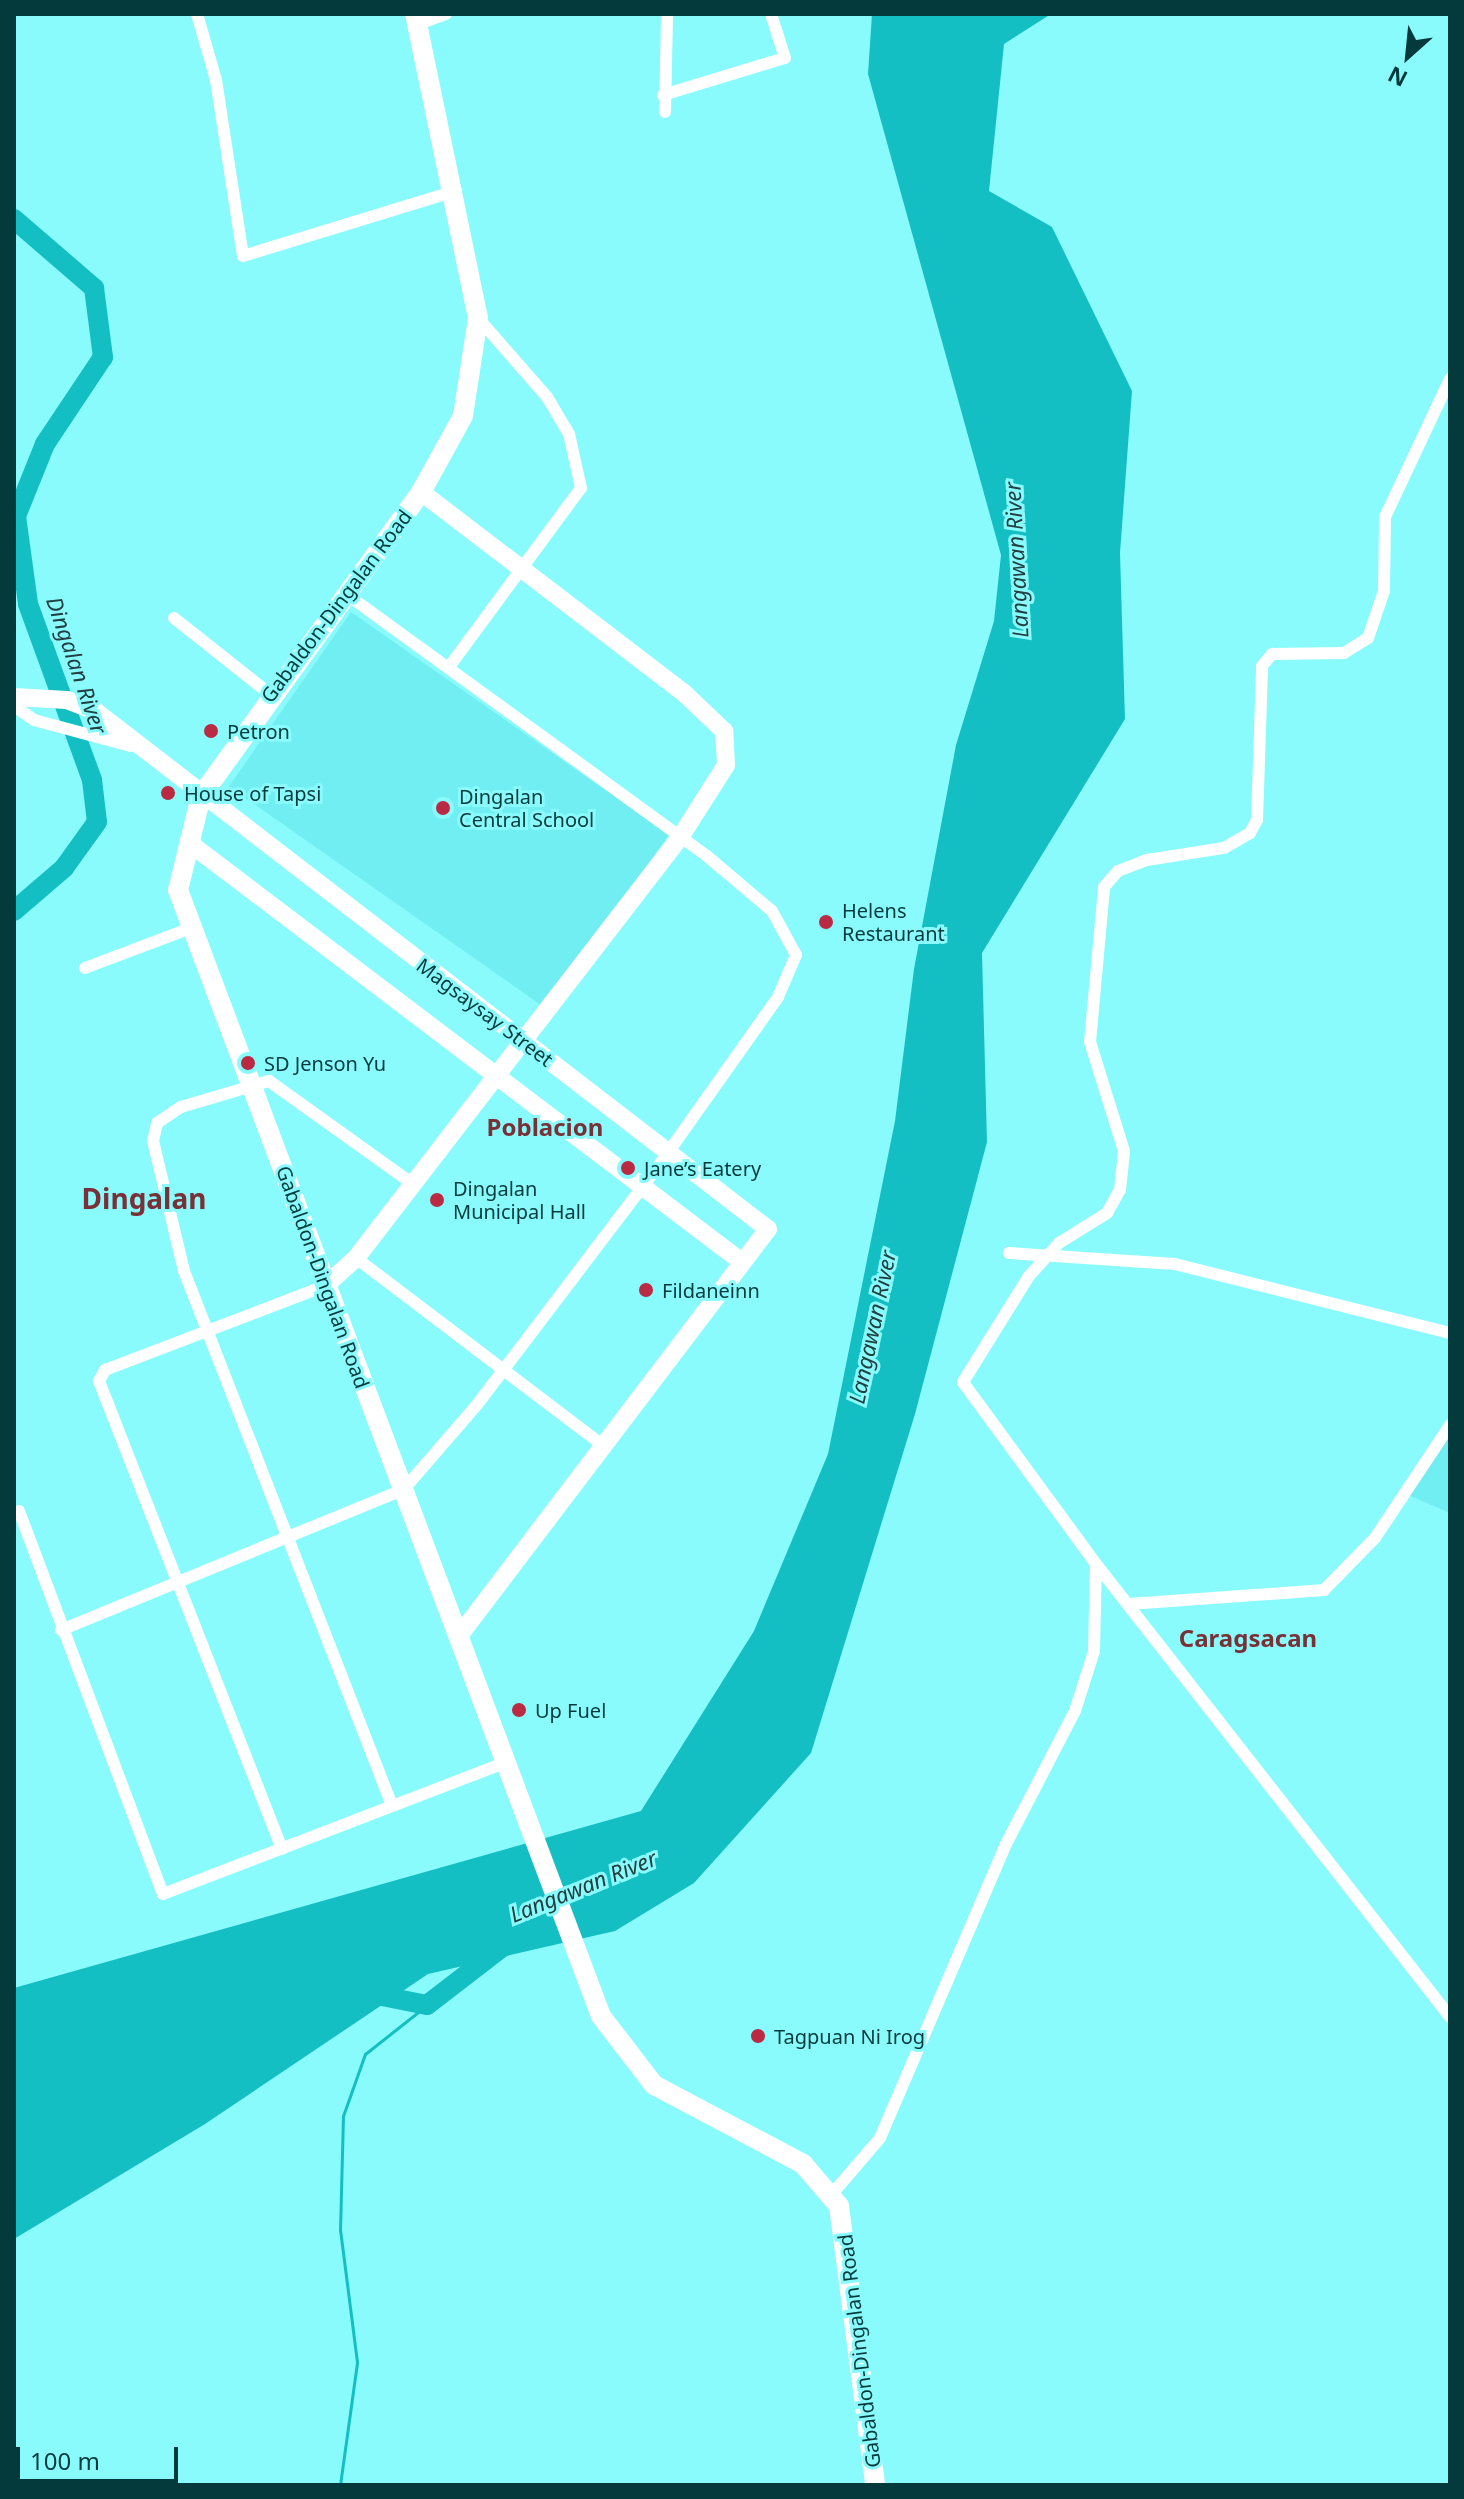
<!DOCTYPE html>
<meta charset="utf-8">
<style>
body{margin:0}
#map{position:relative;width:1464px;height:2499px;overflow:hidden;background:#8afbfd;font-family:"Noto Sans",sans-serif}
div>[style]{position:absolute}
.built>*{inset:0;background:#70eef1;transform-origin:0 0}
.water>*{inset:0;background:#14bfc3}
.stream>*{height:3px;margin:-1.5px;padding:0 1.5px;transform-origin:1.5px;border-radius:1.5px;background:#14bfc3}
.river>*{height:20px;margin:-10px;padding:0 10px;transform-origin:10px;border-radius:10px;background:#14bfc3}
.street>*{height:12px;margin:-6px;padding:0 6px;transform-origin:6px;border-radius:6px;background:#fff}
.secondary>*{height:18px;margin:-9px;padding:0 9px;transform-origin:9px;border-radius:9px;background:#fff}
.primary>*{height:20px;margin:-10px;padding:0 10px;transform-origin:10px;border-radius:10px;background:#fff}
.dots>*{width:22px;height:22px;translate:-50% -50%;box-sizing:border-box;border:4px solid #8afbfd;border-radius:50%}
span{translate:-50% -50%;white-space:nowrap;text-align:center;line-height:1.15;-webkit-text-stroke:6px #8afbfd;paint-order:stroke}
.street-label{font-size:20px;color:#043a3b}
.poi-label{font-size:20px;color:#043a3b}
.left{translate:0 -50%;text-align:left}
.water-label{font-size:22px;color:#224041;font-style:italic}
.quarter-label{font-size:24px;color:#783137;font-weight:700}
.district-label{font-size:28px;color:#783137;font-weight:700}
.frame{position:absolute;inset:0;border:16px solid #043a3b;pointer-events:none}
.north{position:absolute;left:1368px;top:16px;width:80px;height:80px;-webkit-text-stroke:6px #8afbfd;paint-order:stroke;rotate:207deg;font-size:22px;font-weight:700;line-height:32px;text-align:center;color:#043a3b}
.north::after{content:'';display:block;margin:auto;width:28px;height:36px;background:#043a3b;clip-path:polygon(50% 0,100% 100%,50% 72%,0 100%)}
.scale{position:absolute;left:16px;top:2447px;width:162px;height:36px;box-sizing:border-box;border:4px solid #043a3b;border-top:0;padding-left:10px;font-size:24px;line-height:28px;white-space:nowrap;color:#043a3b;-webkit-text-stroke:6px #8afbfd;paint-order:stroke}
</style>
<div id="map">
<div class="built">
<div style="left:351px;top:612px;width:388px;height:213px;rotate:35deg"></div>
<div style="clip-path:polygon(1450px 1419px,1450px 1513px,1408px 1495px)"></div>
</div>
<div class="water">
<div style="clip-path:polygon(872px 14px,1051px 14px,1004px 44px,989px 191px,1052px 227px,1132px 391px,1120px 553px,1125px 719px,982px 953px,987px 1142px,915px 1414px,811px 1753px,694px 1883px,615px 1931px,428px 1974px,205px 2124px,14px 2239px,14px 1988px,641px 1811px,754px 1631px,828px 1454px,895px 1121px,914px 969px,956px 745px,994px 621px,1001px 555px,868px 74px)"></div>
</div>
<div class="stream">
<div style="left:340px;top:2485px;width:124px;rotate:-82.1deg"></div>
<div style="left:357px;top:2362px;width:133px;rotate:-97.3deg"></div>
<div style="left:340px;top:2230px;width:114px;rotate:-88.5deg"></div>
<div style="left:343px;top:2116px;width:66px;rotate:-70.5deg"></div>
<div style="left:365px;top:2054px;width:79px;rotate:-38.3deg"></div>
</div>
<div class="river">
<div style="left:14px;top:219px;width:106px;rotate:40.8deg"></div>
<div style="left:94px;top:288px;width:70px;rotate:82.6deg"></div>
<div style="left:103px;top:357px;width:105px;rotate:123.7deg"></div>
<div style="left:45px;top:444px;width:78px;rotate:111.9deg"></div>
<div style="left:16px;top:516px;width:89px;rotate:82.2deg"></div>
<div style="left:28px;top:604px;width:187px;rotate:70deg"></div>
<div style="left:92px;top:780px;width:42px;rotate:83.2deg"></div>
<div style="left:97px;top:822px;width:57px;rotate:125.7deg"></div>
<div style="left:64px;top:868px;width:66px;rotate:139.3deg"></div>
<div style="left:367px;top:1993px;width:61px;rotate:11.3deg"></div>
<div style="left:427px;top:2005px;width:98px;rotate:-37.6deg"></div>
</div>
<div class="street">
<div style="left:197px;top:14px;width:69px;rotate:73.9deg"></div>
<div style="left:216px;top:80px;width:178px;rotate:81.3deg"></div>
<div style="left:243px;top:256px;width:223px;rotate:-17deg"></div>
<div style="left:418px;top:24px;width:30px;rotate:-20deg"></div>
<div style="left:663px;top:95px;width:127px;rotate:-16.9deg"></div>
<div style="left:785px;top:58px;width:46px;rotate:-107.7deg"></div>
<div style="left:665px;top:112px;width:98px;rotate:-88.8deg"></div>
<div style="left:174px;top:618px;width:122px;rotate:38.4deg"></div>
<div style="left:449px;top:667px;width:222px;rotate:-53.6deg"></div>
<div style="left:581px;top:488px;width:55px;rotate:-102.5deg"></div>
<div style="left:569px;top:434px;width:43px;rotate:-120.7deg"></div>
<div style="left:547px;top:397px;width:105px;rotate:-131.1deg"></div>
<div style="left:14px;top:706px;width:24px;rotate:35deg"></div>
<div style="left:34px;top:720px;width:100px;rotate:15deg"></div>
<div style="left:85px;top:968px;width:110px;rotate:-20.7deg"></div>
<div style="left:1009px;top:1253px;width:166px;rotate:3.8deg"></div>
<div style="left:1175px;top:1264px;width:284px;rotate:14.1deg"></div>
<div style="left:356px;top:1258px;width:309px;rotate:37.2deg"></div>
<div style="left:19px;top:1511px;width:409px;rotate:69.4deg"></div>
<div style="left:163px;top:1894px;width:365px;rotate:-21deg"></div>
<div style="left:1096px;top:1564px;width:575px;rotate:51.99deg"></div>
<div style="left:1129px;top:1604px;width:196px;rotate:-4.1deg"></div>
<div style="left:1324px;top:1590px;width:73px;rotate:-45.6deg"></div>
<div style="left:1375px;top:1538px;width:136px;rotate:-56.4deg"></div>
<div style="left:61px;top:1630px;width:371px;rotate:-22.3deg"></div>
<div style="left:404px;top:1489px;width:110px;rotate:-49.1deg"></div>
<div style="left:476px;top:1406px;width:316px;rotate:-52.8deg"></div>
<div style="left:667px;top:1154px;width:192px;rotate:-54.7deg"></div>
<div style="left:778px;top:997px;width:46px;rotate:-66.8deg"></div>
<div style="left:796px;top:955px;width:50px;rotate:-118.6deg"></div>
<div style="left:772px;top:911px;width:85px;rotate:-139.8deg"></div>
<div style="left:707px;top:856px;width:444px;rotate:-144deg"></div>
<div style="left:391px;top:1803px;width:571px;rotate:-111.26deg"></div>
<div style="left:184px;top:1271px;width:134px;rotate:-103.4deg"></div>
<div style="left:153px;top:1141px;width:18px;rotate:-77deg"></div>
<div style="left:157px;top:1123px;width:29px;rotate:-34deg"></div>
<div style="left:181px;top:1107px;width:92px;rotate:-16.5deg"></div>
<div style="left:269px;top:1081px;width:173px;rotate:35.6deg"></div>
<div style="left:282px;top:1849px;width:503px;rotate:-111.36deg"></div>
<div style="left:99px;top:1381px;width:13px;rotate:-61deg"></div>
<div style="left:105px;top:1370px;width:235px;rotate:-20.9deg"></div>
<div style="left:832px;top:2194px;width:74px;rotate:-49.4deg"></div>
<div style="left:880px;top:2138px;width:320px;rotate:-66.8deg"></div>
<div style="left:1006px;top:1844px;width:150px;rotate:-62.6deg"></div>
<div style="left:1075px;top:1711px;width:63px;rotate:-72.4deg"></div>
<div style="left:1094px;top:1651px;width:87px;rotate:-88.7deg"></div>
<div style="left:1096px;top:1564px;width:225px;rotate:-126.2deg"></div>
<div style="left:963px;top:1382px;width:125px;rotate:-58.1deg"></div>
<div style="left:1029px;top:1276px;width:45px;rotate:-47.7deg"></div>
<div style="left:1059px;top:1243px;width:57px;rotate:-32deg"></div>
<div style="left:1107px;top:1213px;width:26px;rotate:-61deg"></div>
<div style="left:1120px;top:1190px;width:39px;rotate:-84deg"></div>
<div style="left:1124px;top:1151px;width:114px;rotate:-107.3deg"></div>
<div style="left:1090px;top:1042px;width:156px;rotate:-84.8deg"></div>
<div style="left:1104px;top:887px;width:21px;rotate:-49deg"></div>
<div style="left:1118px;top:871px;width:31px;rotate:-21deg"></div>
<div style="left:1147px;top:860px;width:78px;rotate:-8.9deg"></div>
<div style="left:1224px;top:848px;width:30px;rotate:-30deg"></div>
<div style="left:1250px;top:833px;width:15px;rotate:-62deg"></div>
<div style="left:1257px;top:820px;width:154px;rotate:-88.1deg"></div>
<div style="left:1262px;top:666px;width:16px;rotate:-50deg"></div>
<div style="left:1272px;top:654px;width:72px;rotate:-0.8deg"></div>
<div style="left:1344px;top:653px;width:28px;rotate:-32deg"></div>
<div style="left:1368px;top:638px;width:50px;rotate:-71.2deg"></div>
<div style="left:1384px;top:591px;width:74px;rotate:-89.2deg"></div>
<div style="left:1385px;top:517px;width:153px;rotate:-64.8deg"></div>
</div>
<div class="secondary">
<div style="left:14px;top:697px;width:53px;rotate:3.2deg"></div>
<div style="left:67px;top:700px;width:30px;rotate:21deg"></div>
<div style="left:95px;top:711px;width:849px;rotate:37.59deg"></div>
<div style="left:768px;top:1229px;width:511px;rotate:127.21deg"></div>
<div style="left:188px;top:842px;width:695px;rotate:37.17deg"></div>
<div style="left:325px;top:1286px;width:42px;rotate:-42.1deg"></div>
<div style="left:356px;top:1258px;width:533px;rotate:-52.4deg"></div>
<div style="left:681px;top:836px;width:84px;rotate:-57.6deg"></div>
<div style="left:726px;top:765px;width:34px;rotate:-93deg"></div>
<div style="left:724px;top:731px;width:55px;rotate:-136.5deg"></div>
<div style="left:684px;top:693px;width:331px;rotate:-142.6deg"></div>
</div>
<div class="primary">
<div style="left:415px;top:14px;width:310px;rotate:78.3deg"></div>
<div style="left:478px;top:318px;width:99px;rotate:98.7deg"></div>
<div style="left:463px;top:416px;width:87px;rotate:118.9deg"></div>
<div style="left:421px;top:492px;width:375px;rotate:125.9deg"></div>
<div style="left:201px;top:796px;width:97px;rotate:103.7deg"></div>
<div style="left:178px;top:890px;width:1203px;rotate:69.41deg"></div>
<div style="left:601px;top:2016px;width:87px;rotate:52.5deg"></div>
<div style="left:654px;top:2085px;width:169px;rotate:27.9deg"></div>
<div style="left:803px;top:2164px;width:55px;rotate:49.4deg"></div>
<div style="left:839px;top:2206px;width:281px;rotate:82.6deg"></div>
</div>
<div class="dots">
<div style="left:211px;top:731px;background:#bb2a43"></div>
<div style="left:168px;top:793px;background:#bb2a43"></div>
<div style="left:443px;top:808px;background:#bb2a43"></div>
<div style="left:826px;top:922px;background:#bb2a43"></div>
<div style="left:248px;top:1063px;background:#bb2a43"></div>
<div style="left:628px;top:1168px;background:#bb2a43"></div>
<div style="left:437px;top:1200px;background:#bb2a43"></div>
<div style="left:646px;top:1290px;background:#bb2a43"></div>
<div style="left:519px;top:1710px;background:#bb2a43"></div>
<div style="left:758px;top:2036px;background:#bb2a43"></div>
</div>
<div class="street-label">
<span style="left:336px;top:606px;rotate:-53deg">Gabaldon-Dingalan Road</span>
<span style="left:485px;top:1012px;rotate:37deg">Magsaysay Street</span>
<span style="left:323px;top:1277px;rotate:70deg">Gabaldon-Dingalan Road</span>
<span style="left:859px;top:2351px;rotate:-97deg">Gabaldon-Dingalan Road</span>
</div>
<div class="poi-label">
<span class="left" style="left:227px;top:731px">Petron</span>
<span class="left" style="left:184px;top:793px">House of Tapsi</span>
<span class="left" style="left:459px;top:808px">Dingalan<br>Central School</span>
<span class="left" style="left:842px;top:922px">Helens<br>Restaurant</span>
<span class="left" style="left:264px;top:1063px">SD Jenson Yu</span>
<span class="left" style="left:644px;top:1168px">Jane’s Eatery</span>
<span class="left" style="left:453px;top:1200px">Dingalan<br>Municipal Hall</span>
<span class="left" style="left:662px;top:1290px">Fildaneinn</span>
<span class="left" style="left:535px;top:1710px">Up Fuel</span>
<span class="left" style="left:774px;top:2036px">Tagpuan Ni Irog</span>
</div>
<div class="water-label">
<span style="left:1016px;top:560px;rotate:-93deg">Langawan River</span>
<span style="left:77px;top:665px;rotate:71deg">Dingalan River</span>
<span style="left:872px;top:1327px;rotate:-78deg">Langawan River</span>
<span style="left:583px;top:1886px;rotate:-22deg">Langawan River</span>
</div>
<div class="quarter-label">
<span style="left:545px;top:1127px">Poblacion</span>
<span style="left:1248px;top:1638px">Caragsacan</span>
</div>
<div class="district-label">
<span style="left:144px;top:1198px">Dingalan</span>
</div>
<div class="frame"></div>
<div class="north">N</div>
<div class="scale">100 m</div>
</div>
